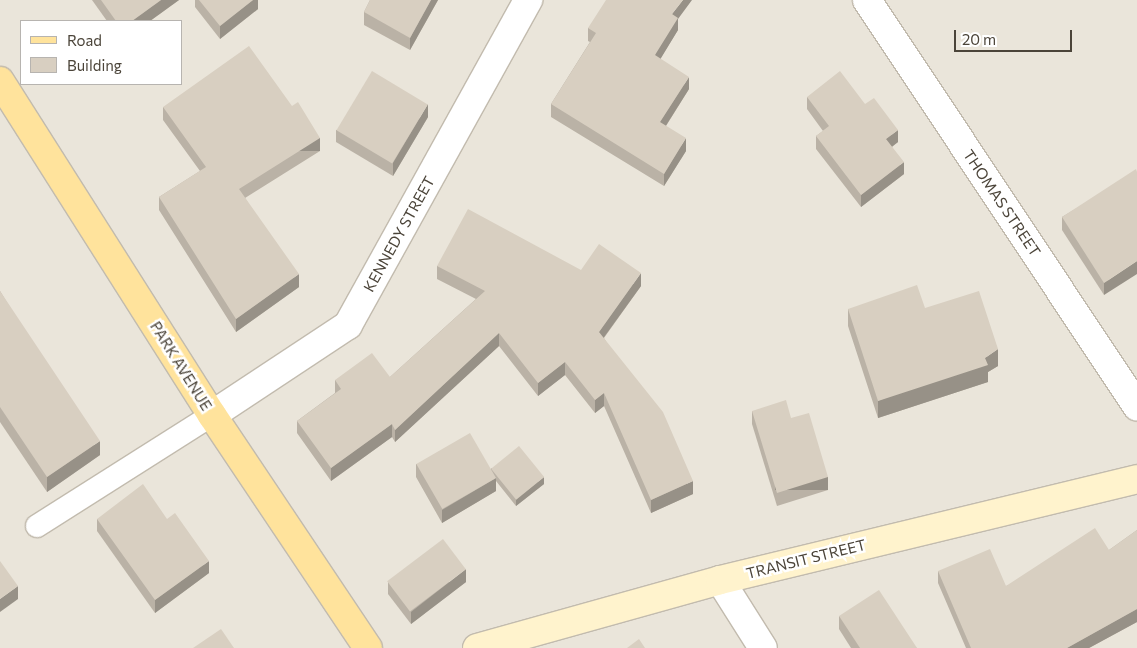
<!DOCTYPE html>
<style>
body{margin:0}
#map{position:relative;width:1137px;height:648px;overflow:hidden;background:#f6f3ec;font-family:Commissioner,sans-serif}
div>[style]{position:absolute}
.residential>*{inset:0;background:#eae5da}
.roads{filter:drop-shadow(1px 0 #c2bbae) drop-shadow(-1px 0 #c2bbae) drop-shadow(0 1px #c2bbae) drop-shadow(0 -1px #c2bbae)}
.lane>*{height:22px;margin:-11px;padding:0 11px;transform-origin:11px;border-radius:11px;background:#fff}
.street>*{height:28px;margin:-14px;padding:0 14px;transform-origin:14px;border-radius:14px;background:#fff}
.secondary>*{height:28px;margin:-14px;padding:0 14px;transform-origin:14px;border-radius:14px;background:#fff3cd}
.primary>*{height:28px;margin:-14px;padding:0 14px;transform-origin:14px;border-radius:14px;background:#ffe39c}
.wall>*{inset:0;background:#bab2a6}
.shaded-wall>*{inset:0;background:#979187;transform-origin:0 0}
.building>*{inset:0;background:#d8cfc1;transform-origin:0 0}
span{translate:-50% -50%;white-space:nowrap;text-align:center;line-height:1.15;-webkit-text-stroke:5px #fff;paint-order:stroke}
.street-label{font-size:15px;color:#4b4439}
.legend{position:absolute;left:20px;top:20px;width:162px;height:65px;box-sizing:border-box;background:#fff;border:1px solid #b7b4b0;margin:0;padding:6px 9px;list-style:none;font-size:15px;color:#4b4439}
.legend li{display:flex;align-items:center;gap:10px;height:25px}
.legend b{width:25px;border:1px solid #b7b4b0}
.scale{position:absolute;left:954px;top:30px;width:118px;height:22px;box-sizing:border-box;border:2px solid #4b4439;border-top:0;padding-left:6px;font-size:15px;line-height:18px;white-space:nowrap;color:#4b4439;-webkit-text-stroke:4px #fff;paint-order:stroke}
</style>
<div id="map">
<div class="residential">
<div style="clip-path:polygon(evenodd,0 0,1137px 0,1137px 648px,0 648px,0 0,21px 21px,181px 21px,181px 84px,21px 84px,21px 21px)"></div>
</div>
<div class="roads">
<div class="lane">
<div style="left:37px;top:526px;width:207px;rotate:-32.4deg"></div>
</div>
<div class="street">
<div style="left:867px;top:0;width:488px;rotate:56.4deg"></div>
<div style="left:212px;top:415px;width:163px;rotate:-33.5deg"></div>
<div style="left:348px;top:325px;width:372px;rotate:-61deg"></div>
<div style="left:720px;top:580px;width:80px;rotate:57.7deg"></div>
</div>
<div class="secondary">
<div style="left:477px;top:648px;width:252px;rotate:-15.6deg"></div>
<div style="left:720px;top:580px;width:429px;rotate:-13.6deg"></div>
</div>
<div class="primary">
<div style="left:0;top:81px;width:396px;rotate:57.6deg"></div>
<div style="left:212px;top:415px;width:280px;rotate:56.2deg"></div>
</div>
</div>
<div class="wall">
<div style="clip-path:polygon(92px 0,179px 0,150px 21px,107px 21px)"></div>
<div style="clip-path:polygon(195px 0,258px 0,258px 9px,220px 39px,195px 7px)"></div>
<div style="clip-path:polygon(370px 0,438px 0,410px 50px,364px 25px,364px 12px)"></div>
<div style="clip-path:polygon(678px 19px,678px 30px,660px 59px,689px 89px,666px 126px,686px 151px,664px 186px,551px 117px,551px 104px,590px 42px,588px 41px,588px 28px)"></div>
<div style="clip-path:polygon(807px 97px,865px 104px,898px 142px,892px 147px,904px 174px,861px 207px,816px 149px,816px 136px,823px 131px,807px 109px)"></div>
<div style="clip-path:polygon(163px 107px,320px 151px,245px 198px,299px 287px,236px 332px,159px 210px,159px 197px,200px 171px,163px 120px)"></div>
<div style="clip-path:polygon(428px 117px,393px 176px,336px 142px,336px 130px)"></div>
<div style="clip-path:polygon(1137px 172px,1104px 295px,1062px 230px,1062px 217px)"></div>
<div style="clip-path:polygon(437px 266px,581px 270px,641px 286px,604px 338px,693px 494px,651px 513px,604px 406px,595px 413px,565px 375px,538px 396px,499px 346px,395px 442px,392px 437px,331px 481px,297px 433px,297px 421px,335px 393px,335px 380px,390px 377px,476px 299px,437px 279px)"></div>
<div style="clip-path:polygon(0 291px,100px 455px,47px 492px,0 422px)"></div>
<div style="clip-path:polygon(925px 308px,998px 366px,988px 372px,988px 382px,878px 418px,848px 326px,848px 309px)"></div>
<div style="clip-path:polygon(752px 411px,791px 418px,828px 490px,777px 506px,752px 424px)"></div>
<div style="clip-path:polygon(416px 464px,491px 469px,491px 468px,544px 484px,516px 506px,496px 481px,496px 491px,442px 523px,416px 477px)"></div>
<div style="clip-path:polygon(97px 519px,167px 519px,209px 573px,155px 613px,97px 531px)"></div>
<div style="clip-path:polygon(1137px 530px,1137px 622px,1089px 648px,966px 648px,938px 583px,938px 571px,1006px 586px,1109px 550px)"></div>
<div style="clip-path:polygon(388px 582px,466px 582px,411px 624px,388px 594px)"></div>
<div style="clip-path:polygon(839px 616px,917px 648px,851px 648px,839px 629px)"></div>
</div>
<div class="shaded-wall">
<div style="clip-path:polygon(161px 0,179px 0,150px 21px,132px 21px)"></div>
<div style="clip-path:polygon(253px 0,258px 0,258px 9px,220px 39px,220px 26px)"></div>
<div style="clip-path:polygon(431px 0,438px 0,410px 50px,410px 38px)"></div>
<div style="clip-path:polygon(683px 0,692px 0,678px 19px,678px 30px,655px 68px,655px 55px,672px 14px)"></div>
<div style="clip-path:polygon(689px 77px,689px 89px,660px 135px,660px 122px)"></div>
<div style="clip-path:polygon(428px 104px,428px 117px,393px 176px,393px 163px)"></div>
<div style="clip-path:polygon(898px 130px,898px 142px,886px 151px,886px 139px)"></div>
<div style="left:320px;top:138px;width:13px;height:96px;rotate:90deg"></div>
<div style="clip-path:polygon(686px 138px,686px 151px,664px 186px,664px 174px)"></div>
<div style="clip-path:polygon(904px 162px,904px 174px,861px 207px,861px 195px)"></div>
<div style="clip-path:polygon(1137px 261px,1137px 274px,1104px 295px,1104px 283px)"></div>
<div style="clip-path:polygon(641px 273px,641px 286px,599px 344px,599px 332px)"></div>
<div style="clip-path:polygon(299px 274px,299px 287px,236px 332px,236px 319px)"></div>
<div style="clip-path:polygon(499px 333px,499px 346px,395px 442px,395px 430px)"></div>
<div style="clip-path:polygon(998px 349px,998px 366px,988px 372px,988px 382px,878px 418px,878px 401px,985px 358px)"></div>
<div style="clip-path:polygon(565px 362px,565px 375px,538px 396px,538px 383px)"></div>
<div style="clip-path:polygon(604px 393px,604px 406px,595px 413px,595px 400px)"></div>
<div style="clip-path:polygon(392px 424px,392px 437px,331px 481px,331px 468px)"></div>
<div style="clip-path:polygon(100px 441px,100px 455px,47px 492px,47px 477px)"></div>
<div style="clip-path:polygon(544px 477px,544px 484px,516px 506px,516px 499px)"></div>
<div style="left:828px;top:477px;width:13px;height:53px;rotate:90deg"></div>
<div style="clip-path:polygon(496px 478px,496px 491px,442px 523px,442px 510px)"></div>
<div style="clip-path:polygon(693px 481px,693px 494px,651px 513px,651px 500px)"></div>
<div style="clip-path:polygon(209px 561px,209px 573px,155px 613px,155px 600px)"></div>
<div style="clip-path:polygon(466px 569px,466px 582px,411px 624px,411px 612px)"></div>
<div style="clip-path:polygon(18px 586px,18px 599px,0 612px,0 599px)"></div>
<div style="clip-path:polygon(1137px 609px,1137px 622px,1089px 648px,1067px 648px)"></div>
</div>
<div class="building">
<div style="clip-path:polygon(101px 0,161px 0,132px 21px,116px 21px)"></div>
<div style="clip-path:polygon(199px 0,253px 0,220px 26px)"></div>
<div style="clip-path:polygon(370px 0,431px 0,410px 38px,364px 12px)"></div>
<div style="clip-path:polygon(606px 0,683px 0,672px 14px,678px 18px,655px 55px,689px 77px,660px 122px,686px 138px,664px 174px,551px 104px,596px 33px,588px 28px)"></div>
<div style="clip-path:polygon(249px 46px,292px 106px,298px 102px,320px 138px,239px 189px,299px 274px,236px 319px,159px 197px,206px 167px,163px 107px)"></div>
<div style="left:372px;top:71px;width:65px;height:69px;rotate:31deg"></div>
<div style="clip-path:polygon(840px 71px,865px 104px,874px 98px,898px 130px,886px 139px,904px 162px,861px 195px,816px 136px,829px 126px,807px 97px)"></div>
<div style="clip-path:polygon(1136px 169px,1137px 172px,1137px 261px,1104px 283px,1062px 217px)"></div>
<div style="clip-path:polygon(468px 209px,581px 270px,599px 244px,641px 273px,599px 332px,663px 412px,693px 481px,651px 500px,604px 393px,595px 400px,565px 362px,538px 383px,499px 333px,395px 430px,392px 424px,331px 468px,297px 421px,341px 389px,335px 380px,372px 353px,390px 377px,485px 291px,437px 266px)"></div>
<div style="clip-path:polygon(917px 285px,925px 308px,979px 291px,998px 349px,985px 358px,988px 365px,878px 401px,848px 309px)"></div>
<div style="clip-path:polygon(0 291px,100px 441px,47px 477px,0 407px)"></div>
<div style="clip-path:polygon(786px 400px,791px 418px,809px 413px,828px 477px,777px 493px,752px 411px)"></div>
<div style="left:470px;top:433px;width:52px;height:62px;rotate:60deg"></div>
<div style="left:519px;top:446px;width:40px;height:36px;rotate:51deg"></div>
<div style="clip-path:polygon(143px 484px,167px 519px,175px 513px,209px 561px,155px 600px,97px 519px)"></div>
<div style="clip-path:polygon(1095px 528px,1109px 550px,1137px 530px,1137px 609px,1067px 648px,971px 648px,938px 571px,990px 549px,1006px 586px)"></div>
<div style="left:443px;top:539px;width:38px;height:70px;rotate:53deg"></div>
<div style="clip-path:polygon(0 561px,18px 586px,0 599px)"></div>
<div style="clip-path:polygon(879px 590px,917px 648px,860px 648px,839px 616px)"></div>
<div style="clip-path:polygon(221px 629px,234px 648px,193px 648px)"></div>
<div style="clip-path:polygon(639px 639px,645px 648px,627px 648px)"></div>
</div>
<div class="street-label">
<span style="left:1002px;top:203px;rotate:56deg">THOMAS STREET</span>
<span style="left:399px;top:234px;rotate:-61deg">KENNEDY STREET</span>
<span style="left:181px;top:366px;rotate:58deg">PARK AVENUE</span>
<span style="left:806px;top:559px;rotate:-14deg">TRANSIT STREET</span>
</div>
<ul class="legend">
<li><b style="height:6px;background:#ffe39c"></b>Road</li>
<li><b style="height:14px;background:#d8cfc1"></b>Building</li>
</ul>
<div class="scale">20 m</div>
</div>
